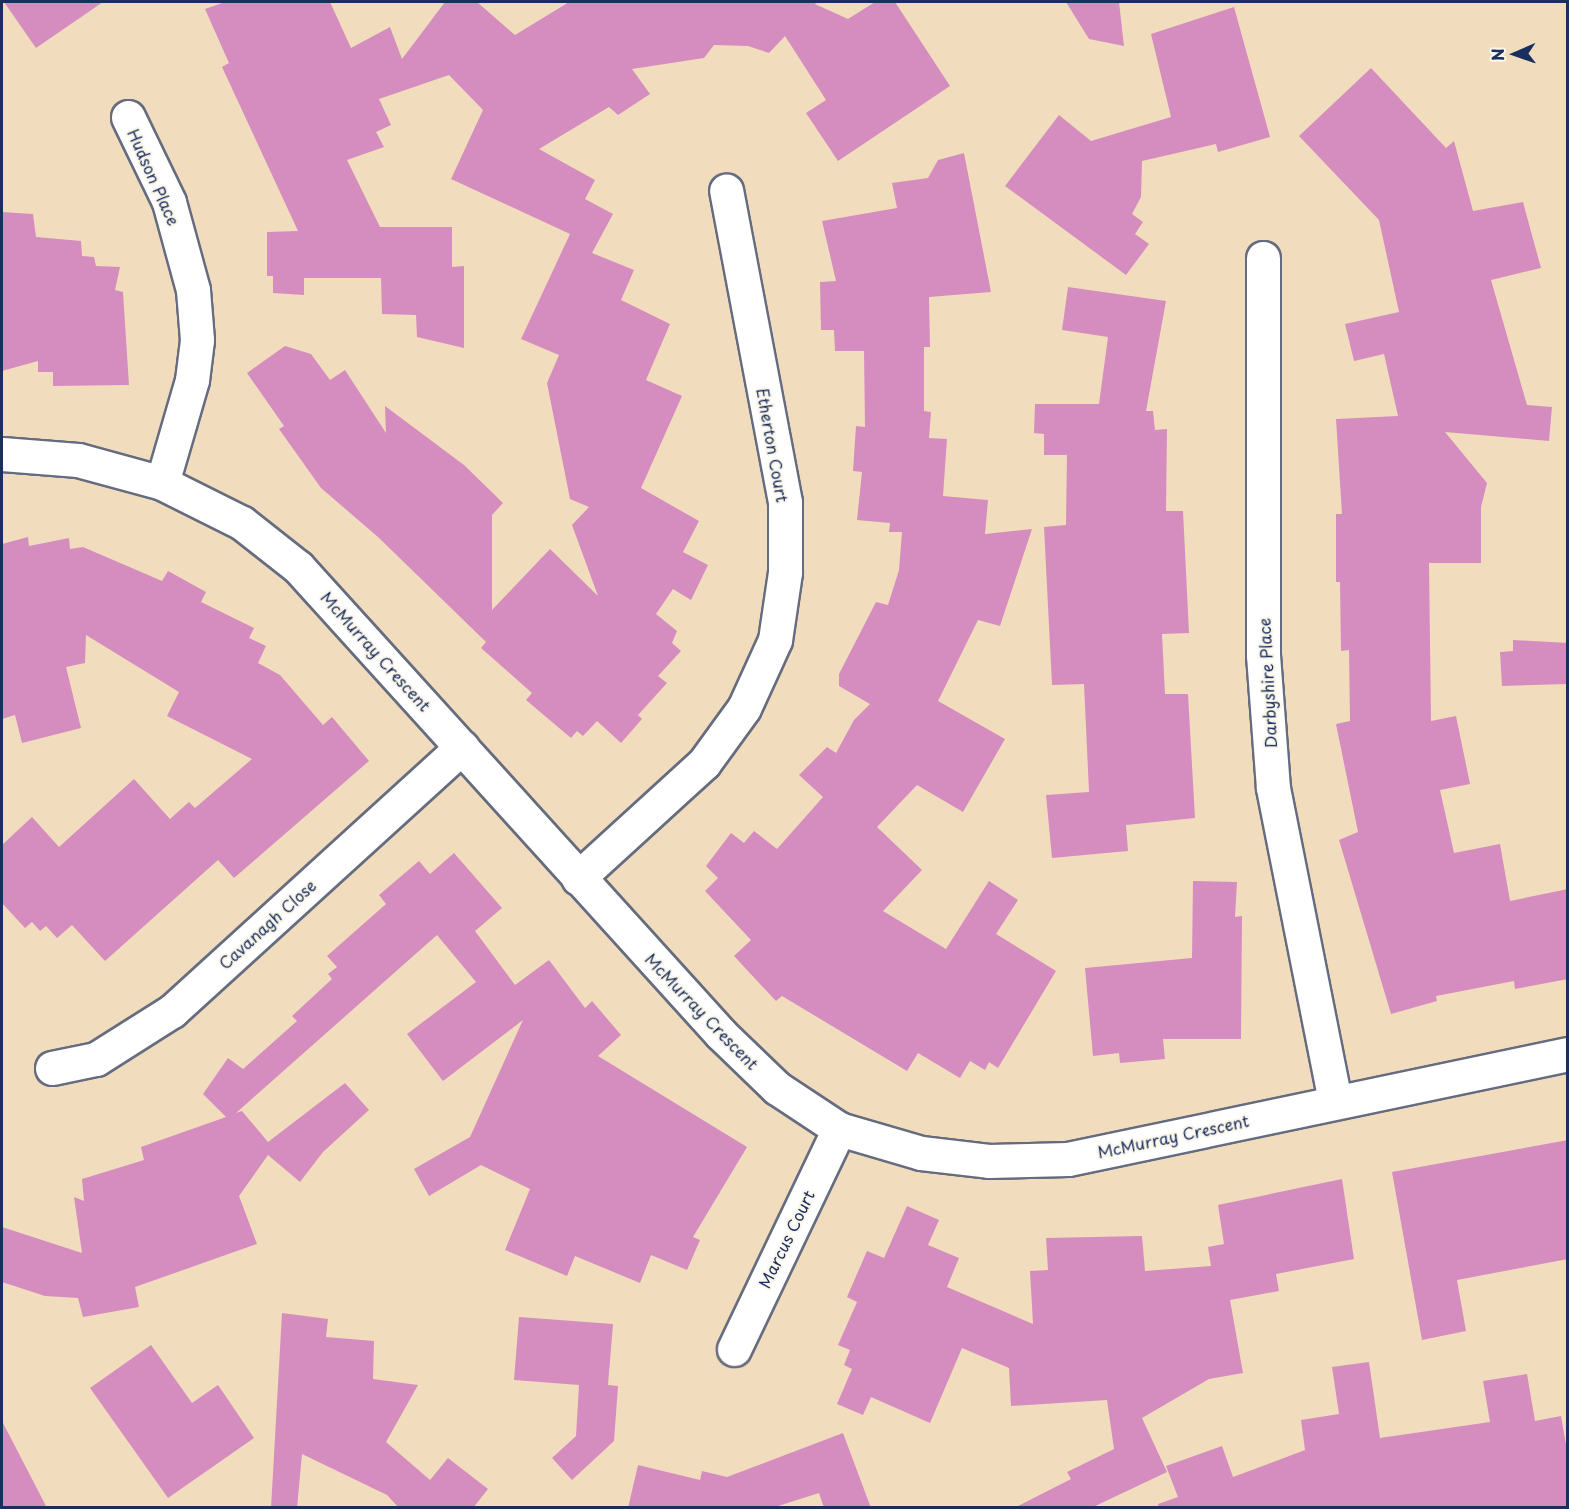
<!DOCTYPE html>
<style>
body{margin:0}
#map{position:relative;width:1569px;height:1509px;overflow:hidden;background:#f1ddbd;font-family:"Playpen Sans",sans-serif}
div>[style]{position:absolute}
.building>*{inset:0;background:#d58dbf}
.roads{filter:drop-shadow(2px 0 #666c7f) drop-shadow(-2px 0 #666c7f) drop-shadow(0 2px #666c7f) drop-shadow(0 -2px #666c7f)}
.minor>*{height:33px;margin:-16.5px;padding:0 16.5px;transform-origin:16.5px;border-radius:16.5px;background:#fff}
span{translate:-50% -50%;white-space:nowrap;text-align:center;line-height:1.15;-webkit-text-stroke:4.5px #fbf7ec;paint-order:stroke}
.street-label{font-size:16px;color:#1b2f5e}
.frame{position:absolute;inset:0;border:3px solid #1b2f5e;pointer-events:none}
.north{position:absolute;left:1485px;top:24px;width:60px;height:60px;-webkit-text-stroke:4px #fbf7ec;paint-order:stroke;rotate:268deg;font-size:16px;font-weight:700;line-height:24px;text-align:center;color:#1b2f5e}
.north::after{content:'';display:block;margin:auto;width:21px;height:27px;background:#1b2f5e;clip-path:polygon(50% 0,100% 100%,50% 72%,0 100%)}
</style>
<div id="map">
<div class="building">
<div style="clip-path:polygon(4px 2px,103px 2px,36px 48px)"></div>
<div style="clip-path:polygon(225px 2px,330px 2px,351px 48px,390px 27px,402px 59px,445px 2px,477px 2px,515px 35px,569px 2px,817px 2px,815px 4px,848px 19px,875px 2px,895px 2px,950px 86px,838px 161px,806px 113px,826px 100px,785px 36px,769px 53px,748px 46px,714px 45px,704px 58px,632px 69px,650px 94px,618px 115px,609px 107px,539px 149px,595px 180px,585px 199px,613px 214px,592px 253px,634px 270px,621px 300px,670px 324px,646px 380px,682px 396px,641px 488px,699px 521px,683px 552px,708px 565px,691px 600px,673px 589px,656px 614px,677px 631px,672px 643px,681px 651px,658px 676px,667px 683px,638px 715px,642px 719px,621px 743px,597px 721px,583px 736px,577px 731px,571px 738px,526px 700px,532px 693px,481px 648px,486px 642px,378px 537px,321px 488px,279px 429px,284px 426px,247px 373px,285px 346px,311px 354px,330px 380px,345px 370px,386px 433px,385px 406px,464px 465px,503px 503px,492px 515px,492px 610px,550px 549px,598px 596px,572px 525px,589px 507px,570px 499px,547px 383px,559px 355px,521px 339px,570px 234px,451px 179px,483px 110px,449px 75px,379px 99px,391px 125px,376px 132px,384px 147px,347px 160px,380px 227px,452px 227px,452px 267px,464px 266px,464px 348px,417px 337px,416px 315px,382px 314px,381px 278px,304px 278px,304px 295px,273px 293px,273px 276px,267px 276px,267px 232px,298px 231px,222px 67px,229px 63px,205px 9px)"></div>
<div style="clip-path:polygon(1066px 2px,1119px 2px,1124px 46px,1089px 39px)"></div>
<div style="clip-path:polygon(1234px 7px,1270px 137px,1218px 152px,1216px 144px,1142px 161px,1141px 197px,1132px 214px,1143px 222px,1135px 234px,1149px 244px,1126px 275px,1005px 186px,1059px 115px,1091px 141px,1171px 117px,1151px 34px)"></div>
<div style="clip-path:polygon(1371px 68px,1446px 148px,1454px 141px,1473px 211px,1523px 202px,1541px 268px,1491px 280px,1527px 405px,1552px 407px,1549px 441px,1445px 432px,1487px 483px,1481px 507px,1481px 563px,1429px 563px,1431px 721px,1456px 716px,1470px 784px,1440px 790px,1454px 853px,1500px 844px,1510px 901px,1568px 889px,1568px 979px,1515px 989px,1514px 981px,1436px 996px,1437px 1001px,1391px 1014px,1339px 840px,1358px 832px,1336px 724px,1350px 721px,1349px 650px,1341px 651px,1340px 582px,1336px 582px,1336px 514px,1342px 514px,1336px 419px,1398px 416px,1384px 354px,1354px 361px,1345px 324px,1399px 312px,1379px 220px,1299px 136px)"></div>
<div style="clip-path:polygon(964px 153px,991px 292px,929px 297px,930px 347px,924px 347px,924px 411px,931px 412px,929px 438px,947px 439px,943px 496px,988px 500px,985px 534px,1032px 529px,1000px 626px,978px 620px,938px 701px,1005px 739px,963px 812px,917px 785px,877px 827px,922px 870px,883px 911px,946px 949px,989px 881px,1018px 900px,996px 934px,1056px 971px,998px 1068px,989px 1062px,985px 1070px,970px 1061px,960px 1078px,918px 1053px,907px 1071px,782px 996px,776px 1001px,734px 956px,751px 940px,705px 891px,718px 878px,706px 866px,731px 833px,744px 843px,754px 831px,777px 849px,823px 797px,799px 775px,827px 747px,836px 753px,854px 720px,870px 704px,839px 686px,839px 674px,876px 602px,888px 605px,899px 570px,902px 532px,889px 532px,890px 523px,857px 520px,862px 472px,853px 471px,856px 426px,865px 427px,864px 351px,835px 351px,834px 330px,821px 330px,820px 282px,836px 281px,822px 221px,897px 208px,892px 183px,928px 178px,938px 160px)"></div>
<div style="clip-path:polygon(2px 212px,33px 214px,36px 237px,81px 241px,82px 256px,94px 257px,96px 266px,120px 267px,115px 290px,123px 292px,129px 385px,53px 386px,53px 372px,38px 372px,38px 361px,2px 371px)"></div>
<div style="clip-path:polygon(1068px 287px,1166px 301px,1146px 411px,1153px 411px,1155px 430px,1167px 429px,1166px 511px,1183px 511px,1189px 633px,1162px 634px,1165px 694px,1188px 694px,1195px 818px,1126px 825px,1128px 851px,1052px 858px,1046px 795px,1089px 792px,1084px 684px,1052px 685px,1044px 527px,1066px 525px,1067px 455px,1044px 455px,1044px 434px,1034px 433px,1035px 404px,1099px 404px,1108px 337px,1062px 330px)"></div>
<div style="clip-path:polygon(28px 537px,29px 546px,69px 538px,70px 549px,83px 547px,162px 581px,168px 571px,206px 592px,201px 602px,254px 628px,249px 638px,266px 646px,258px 663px,280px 675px,323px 725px,332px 717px,369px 761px,234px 878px,218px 860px,105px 961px,72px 925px,57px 938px,46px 926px,40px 931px,32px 922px,25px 928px,2px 903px,2px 845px,32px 817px,59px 847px,134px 779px,170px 819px,189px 802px,195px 808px,252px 759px,167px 716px,179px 692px,86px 635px,85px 663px,66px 667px,81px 728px,22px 743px,15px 715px,2px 719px,2px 544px)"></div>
<div style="clip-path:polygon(1513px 640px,1568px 643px,1568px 684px,1502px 686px,1500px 652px,1513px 651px)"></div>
<div style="clip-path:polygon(454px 853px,502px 908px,475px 931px,515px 985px,549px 960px,585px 1008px,592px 1001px,621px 1035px,598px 1056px,747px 1147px,693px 1237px,700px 1240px,687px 1270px,651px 1255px,640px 1283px,575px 1256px,567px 1276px,505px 1250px,530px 1189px,481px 1165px,429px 1196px,414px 1169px,470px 1137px,523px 1020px,443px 1081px,407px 1034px,476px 982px,437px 935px,236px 1113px,242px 1111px,268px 1142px,345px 1083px,369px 1110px,323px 1152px,300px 1182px,268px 1155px,239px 1196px,257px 1244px,135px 1287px,139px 1307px,83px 1317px,78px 1298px,45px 1296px,2px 1282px,2px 1227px,82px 1253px,74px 1197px,84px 1201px,82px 1179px,144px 1160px,141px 1147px,226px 1117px,203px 1094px,228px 1058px,243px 1069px,297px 1021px,292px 1016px,332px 979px,328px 974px,337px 967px,327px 956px,386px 904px,379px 895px,419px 861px,430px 874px)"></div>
<div style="clip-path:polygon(1193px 881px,1237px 882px,1235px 917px,1242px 916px,1241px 1039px,1163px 1039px,1165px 1059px,1120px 1063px,1119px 1053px,1093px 1056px,1085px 968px,1192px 958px)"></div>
<div style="clip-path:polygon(1568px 1140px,1568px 1259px,1457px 1280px,1466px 1331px,1422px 1340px,1392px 1172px)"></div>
<div style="clip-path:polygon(1342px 1179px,1354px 1259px,1276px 1274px,1279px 1291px,1230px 1300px,1243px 1373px,1209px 1379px,1142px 1418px,1167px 1472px,1091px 1508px,1014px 1508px,1071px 1479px,1067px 1472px,1114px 1449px,1107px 1400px,1011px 1406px,1009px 1368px,962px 1348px,930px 1423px,871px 1397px,863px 1415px,837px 1404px,852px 1369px,844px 1365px,850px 1350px,838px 1345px,857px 1302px,847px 1297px,867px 1251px,884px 1258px,907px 1206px,939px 1220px,928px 1245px,959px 1258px,947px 1287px,1033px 1324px,1030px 1271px,1048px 1270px,1046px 1238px,1142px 1236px,1145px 1271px,1211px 1266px,1208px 1247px,1224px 1244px,1218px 1205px)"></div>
<div style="clip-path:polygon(282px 1313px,328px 1319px,326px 1337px,374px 1341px,373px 1379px,418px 1385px,386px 1442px,430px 1480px,448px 1458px,488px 1489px,473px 1508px,399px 1508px,387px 1495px,302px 1454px,297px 1508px,271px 1508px)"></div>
<div style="clip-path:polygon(519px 1317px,613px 1324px,608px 1385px,618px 1386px,614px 1441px,572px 1480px,552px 1458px,576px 1436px,579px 1385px,514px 1380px)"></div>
<div style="clip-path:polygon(151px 1345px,192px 1403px,218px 1385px,254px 1438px,168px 1498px,90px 1388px)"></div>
<div style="clip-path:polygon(1369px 1362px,1380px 1438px,1490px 1422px,1483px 1381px,1527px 1374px,1535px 1421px,1561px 1416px,1568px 1456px,1568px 1508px,1159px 1508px,1158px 1504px,1178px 1497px,1166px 1466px,1222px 1446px,1233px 1477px,1305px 1450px,1301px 1420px,1339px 1414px,1332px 1367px)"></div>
<div style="clip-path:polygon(2px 1421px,47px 1508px,2px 1508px)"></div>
<div style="clip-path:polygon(843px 1433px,871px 1508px,824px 1508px,819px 1493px,772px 1508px,628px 1508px,638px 1465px,700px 1480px,702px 1471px,727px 1477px)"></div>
</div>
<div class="roads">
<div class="minor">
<div style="left:128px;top:117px;width:94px;rotate:64.2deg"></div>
<div style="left:169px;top:202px;width:91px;rotate:74.7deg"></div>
<div style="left:193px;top:290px;width:50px;rotate:85.4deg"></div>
<div style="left:197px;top:340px;width:40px;rotate:97.1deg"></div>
<div style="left:192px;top:380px;width:107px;rotate:106.2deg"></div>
<div style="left:1263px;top:258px;width:397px;rotate:90deg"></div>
<div style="left:1263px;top:655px;width:133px;rotate:85.7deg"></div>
<div style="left:1273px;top:788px;width:319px;rotate:78.8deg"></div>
<div style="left:2px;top:454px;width:76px;rotate:4.5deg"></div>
<div style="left:78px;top:460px;width:87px;rotate:15.3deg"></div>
<div style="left:162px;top:483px;width:89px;rotate:26.6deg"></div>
<div style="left:242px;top:523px;width:71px;rotate:38.2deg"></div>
<div style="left:298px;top:567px;width:630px;rotate:47.83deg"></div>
<div style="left:721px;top:1034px;width:78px;rotate:44deg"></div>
<div style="left:777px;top:1088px;width:74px;rotate:33.5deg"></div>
<div style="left:839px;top:1129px;width:85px;rotate:16.3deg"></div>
<div style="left:921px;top:1153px;width:68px;rotate:6.7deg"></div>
<div style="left:989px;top:1161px;width:79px;rotate:-1.5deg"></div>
<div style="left:1068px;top:1159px;width:511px;rotate:-11.86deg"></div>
<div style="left:578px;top:878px;width:171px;rotate:-42.4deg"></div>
<div style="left:704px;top:763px;width:68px;rotate:-54deg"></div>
<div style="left:744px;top:708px;width:75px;rotate:-65.5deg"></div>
<div style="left:775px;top:640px;width:69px;rotate:-81.6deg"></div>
<div style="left:785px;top:572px;width:70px;rotate:-90deg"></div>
<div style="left:785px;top:502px;width:317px;rotate:-100.7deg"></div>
<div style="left:52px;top:1068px;width:45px;rotate:-11.6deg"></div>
<div style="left:96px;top:1059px;width:90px;rotate:-32.3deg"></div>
<div style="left:172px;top:1011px;width:392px;rotate:-42.3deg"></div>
<div style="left:734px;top:1349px;width:244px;rotate:-64.5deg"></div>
</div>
</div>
<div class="street-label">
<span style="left:154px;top:177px;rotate:66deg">Hudson Place</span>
<span style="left:773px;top:445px;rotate:80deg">Etherton Court</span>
<span style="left:376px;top:651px;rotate:48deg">McMurray Crescent</span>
<span style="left:1267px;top:683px;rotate:-93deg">Darbyshire Place</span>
<span style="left:267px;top:924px;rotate:-42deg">Cavanagh Close</span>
<span style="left:702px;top:1011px;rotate:46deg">McMurray Crescent</span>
<span style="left:1173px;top:1136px;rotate:-12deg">McMurray Crescent</span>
<span style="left:786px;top:1239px;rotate:-64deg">Marcus Court</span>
</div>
<div class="frame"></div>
<div class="north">N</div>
</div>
